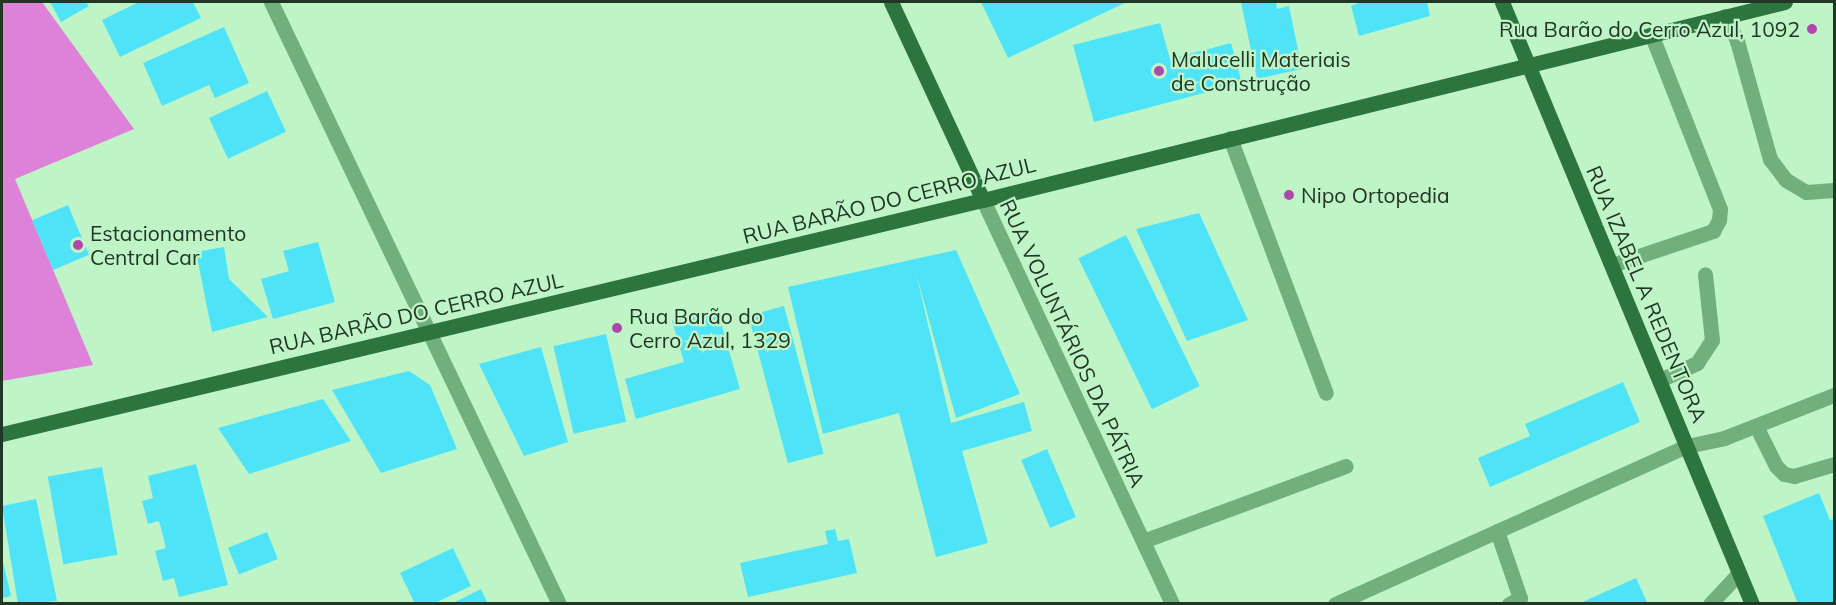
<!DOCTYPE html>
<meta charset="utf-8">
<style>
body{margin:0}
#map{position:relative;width:1836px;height:605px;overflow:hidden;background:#bff4c7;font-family:Mulish,sans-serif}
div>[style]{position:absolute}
.forest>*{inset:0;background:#de82d9}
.building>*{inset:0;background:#4fe3f8;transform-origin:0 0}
.minor>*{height:15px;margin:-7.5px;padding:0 7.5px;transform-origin:7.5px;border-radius:7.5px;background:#71af7c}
.major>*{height:15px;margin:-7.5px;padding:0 7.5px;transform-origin:7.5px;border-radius:7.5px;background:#2d753f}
.dots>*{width:16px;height:16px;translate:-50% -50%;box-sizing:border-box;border:3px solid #bff4c7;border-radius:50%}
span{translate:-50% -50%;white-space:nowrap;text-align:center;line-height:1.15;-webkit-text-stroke:4.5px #bff4c7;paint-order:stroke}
.poi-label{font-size:21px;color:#213625}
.right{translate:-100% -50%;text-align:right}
.left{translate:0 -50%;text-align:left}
.street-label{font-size:21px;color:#213625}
.frame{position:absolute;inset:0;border:3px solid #213625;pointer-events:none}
</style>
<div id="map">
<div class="forest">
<div style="clip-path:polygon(2px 2px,42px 2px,134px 129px,15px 179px,93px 365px,2px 381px)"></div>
</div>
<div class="building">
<div style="clip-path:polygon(50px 2px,86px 2px,89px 6px,61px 22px)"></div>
<div style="clip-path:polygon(139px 2px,193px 2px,201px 18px,120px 57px,102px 20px)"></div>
<div style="clip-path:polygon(981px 2px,1127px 2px,1008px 58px)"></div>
<div style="clip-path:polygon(1241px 2px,1276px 2px,1277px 9px,1289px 6px,1302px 69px,1257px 79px)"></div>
<div style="clip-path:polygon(1361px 2px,1427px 2px,1430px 16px,1359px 36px,1351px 6px)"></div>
<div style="clip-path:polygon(1160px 23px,1170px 59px,1231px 43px,1242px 83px,1094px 122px,1073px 45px)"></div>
<div style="clip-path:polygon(224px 27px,249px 83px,215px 98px,209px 85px,162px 106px,143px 63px)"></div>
<div style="left:267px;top:91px;width:45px;height:64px;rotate:65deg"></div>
<div style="left:68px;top:205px;width:54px;height:39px;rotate:67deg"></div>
<div style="clip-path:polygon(1199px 213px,1248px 320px,1187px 341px,1136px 229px)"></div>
<div style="left:1126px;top:235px;width:168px;height:53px;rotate:64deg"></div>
<div style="clip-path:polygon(318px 242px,335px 302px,273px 319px,261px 279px,289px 271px,283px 251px)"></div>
<div style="clip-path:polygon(224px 247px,229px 279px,268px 317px,212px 332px,196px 252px)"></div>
<div style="clip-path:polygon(956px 250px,1020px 394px,956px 418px,916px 273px,951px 423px,1024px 402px,1032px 431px,962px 451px,988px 543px,936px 557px,899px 413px,823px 434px,788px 287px)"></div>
<div style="left:784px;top:306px;width:153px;height:37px;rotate:75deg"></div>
<div style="clip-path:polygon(717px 309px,740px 389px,636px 419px,625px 379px,684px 362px,672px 321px)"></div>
<div style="left:606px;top:334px;width:90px;height:54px;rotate:77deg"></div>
<div style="clip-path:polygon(541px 347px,568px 442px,524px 456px,479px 364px)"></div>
<div style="clip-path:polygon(409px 371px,430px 385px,457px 449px,381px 473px,332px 390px)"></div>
<div style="clip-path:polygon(1623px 382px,1640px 422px,1490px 487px,1478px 458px,1530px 436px,1525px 424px)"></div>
<div style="clip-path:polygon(323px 399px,351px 441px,249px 474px,218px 428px)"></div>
<div style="left:1047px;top:449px;width:74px;height:28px;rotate:67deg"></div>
<div style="clip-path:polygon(196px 464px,228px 585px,179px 597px,174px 578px,163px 581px,155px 551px,166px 548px,159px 521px,148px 524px,142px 501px,153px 498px,148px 476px)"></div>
<div style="left:102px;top:467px;width:89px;height:55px;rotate:80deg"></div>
<div style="clip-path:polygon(1819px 493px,1830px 520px,1834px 519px,1834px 604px,1798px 604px,1763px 516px)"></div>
<div style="clip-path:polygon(36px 499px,57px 601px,18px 604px,2px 506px)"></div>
<div style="clip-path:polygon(835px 529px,838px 541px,849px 539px,857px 573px,748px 597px,740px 563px,828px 544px,825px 531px)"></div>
<div style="left:267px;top:532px;width:29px;height:42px;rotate:68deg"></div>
<div style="clip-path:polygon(453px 548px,471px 586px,433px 604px,415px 604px,400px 573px)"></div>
<div style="clip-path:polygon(2px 558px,11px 596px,2px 598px)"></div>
<div style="clip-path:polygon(1636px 578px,1648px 604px,1578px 604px)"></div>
<div style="clip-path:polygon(481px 589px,488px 604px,451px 604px)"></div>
</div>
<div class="minor">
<div style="left:271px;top:2px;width:667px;rotate:64.43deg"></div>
<div style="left:1725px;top:16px;width:28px;rotate:64deg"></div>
<div style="left:1737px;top:41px;width:123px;rotate:74.4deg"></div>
<div style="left:1770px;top:159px;width:26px;rotate:53deg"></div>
<div style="left:1786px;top:180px;width:23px;rotate:31deg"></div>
<div style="left:1806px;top:192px;width:28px;rotate:-4deg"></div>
<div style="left:1230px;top:138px;width:272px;rotate:69.4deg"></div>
<div style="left:983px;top:200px;width:446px;rotate:64.9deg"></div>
<div style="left:1612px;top:265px;width:107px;rotate:-18.6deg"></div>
<div style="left:1713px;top:231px;width:13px;rotate:-61deg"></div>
<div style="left:1719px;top:220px;width:11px;rotate:-85deg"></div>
<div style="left:1720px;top:209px;width:188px;rotate:-111.5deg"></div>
<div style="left:1660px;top:380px;width:41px;rotate:-24.7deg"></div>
<div style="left:1697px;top:363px;width:27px;rotate:-57deg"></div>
<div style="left:1712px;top:340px;width:66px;rotate:-96.1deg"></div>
<div style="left:1756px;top:426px;width:45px;rotate:63.4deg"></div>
<div style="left:1776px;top:466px;width:11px;rotate:45deg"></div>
<div style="left:1784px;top:474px;width:10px;rotate:11deg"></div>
<div style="left:1794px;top:476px;width:42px;rotate:-16.7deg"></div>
<div style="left:1497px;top:531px;width:71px;rotate:71.1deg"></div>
<div style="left:1520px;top:598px;width:13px;rotate:151deg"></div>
<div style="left:1143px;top:541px;width:216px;rotate:-20.3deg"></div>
<div style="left:1335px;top:604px;width:386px;rotate:-24.2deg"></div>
<div style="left:1687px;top:446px;width:38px;rotate:-12deg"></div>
<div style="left:1724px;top:438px;width:118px;rotate:-21.4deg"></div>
<div style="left:1710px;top:604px;width:42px;rotate:-46.9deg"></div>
</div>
<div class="major">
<div style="left:891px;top:2px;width:218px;rotate:65.1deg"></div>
<div style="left:1502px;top:2px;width:652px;rotate:67.45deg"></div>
<div style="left:2px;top:434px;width:1009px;rotate:-13.42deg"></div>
<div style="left:983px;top:200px;width:826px;rotate:-13.87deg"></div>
</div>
<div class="dots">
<div style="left:1812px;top:29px;background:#af48ab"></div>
<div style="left:1159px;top:71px;background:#af48ab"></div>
<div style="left:1289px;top:195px;background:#af48ab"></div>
<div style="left:78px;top:245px;background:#af48ab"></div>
<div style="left:617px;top:328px;background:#af48ab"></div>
</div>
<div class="poi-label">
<span class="right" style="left:1800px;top:29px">Rua Barão do Cerro Azul, 1092</span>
<span class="left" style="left:1171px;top:71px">Malucelli Materiais<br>de Construção</span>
<span class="left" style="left:1301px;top:195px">Nipo Ortopedia</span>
<span class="left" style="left:90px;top:245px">Estacionamento<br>Central Car</span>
<span class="left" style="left:629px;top:328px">Rua Barão do<br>Cerro Azul, 1329</span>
</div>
<div class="street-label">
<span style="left:889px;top:200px;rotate:-14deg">RUA BARÃO DO CERRO AZUL</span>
<span style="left:1647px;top:294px;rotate:67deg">RUA IZABEL A REDENTORA</span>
<span style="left:416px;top:313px;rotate:-13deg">RUA BARÃO DO CERRO AZUL</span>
<span style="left:1073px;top:343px;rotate:65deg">RUA VOLUNTÁRIOS DA PÁTRIA</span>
</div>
<div class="frame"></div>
</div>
